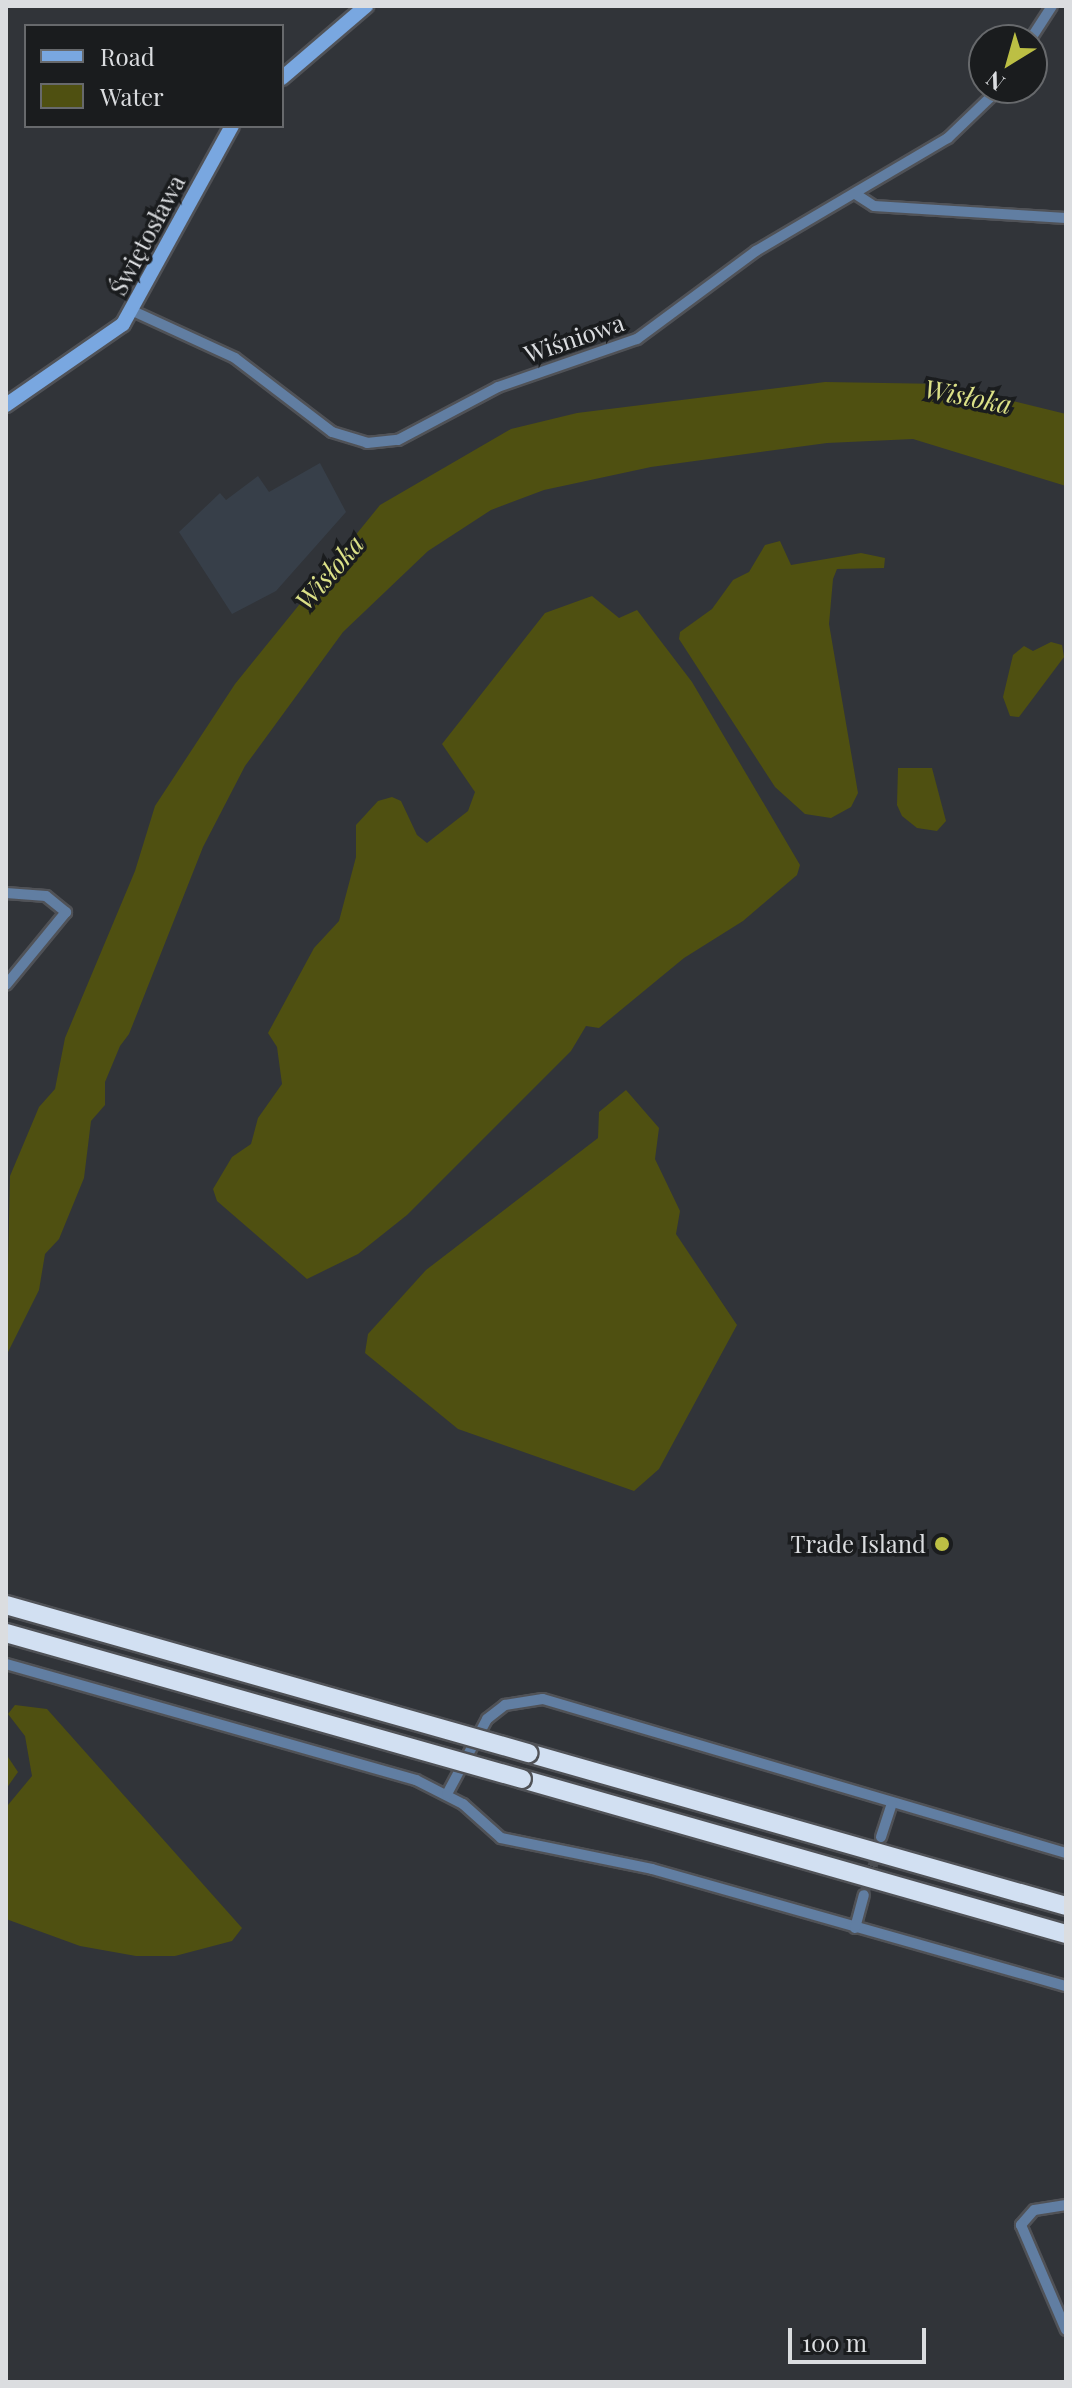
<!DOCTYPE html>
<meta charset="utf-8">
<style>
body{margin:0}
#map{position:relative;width:1072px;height:2388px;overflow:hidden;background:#313439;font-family:"Playfair Display",serif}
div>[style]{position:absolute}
.built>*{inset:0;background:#373f49}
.water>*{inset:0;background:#4f5011}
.street-tunnel>*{height:10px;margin-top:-5px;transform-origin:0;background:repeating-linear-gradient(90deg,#4a4d52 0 10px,transparent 0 15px)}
.roads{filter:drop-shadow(2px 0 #505257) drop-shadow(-2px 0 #505257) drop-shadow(0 2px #505257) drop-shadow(0 -2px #505257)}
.street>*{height:10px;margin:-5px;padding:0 5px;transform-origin:5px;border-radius:5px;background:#617ea2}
.secondary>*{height:14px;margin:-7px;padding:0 7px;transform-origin:7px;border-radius:7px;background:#79a7e0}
.highway>*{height:18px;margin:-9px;padding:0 9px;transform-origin:9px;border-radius:9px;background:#d2e0f2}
.bridges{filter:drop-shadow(2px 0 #505257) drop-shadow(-2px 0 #505257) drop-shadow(0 2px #505257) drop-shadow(0 -2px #505257)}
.highway-bridge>*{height:18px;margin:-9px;padding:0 9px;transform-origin:9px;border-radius:9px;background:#d2e0f2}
.dots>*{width:22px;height:22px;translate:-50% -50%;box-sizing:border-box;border:4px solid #1a1c1e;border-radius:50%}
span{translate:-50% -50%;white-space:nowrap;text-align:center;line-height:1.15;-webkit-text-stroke:7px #1a1c1e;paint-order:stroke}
.street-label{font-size:24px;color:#dbdde0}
.poi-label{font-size:24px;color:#dbdde0}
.right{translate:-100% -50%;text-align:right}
.water-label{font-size:26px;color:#dce187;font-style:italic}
.frame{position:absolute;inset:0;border:8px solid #dbdde0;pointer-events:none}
.legend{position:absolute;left:24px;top:24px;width:260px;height:104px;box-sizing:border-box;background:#1a1c1e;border:2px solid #67696c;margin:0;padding:10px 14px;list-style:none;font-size:24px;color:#dbdde0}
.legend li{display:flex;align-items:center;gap:16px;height:40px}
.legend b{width:40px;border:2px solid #67696c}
.north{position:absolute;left:968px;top:24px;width:80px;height:80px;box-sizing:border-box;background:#1a1c1e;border:2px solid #67696c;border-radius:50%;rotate:217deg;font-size:22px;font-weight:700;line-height:32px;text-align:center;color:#dbdde0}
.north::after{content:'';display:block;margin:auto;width:28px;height:36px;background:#bcbf44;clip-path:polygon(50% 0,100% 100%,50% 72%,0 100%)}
.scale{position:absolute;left:788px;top:2328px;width:138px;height:36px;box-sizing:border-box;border:4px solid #dbdde0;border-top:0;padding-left:10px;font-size:24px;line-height:28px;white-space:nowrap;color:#dbdde0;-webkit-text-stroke:6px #1a1c1e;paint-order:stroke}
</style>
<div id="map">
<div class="built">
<div style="clip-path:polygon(320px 463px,346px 512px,276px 591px,232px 614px,179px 532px,220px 493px,226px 500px,258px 476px,269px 492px)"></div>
</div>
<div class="water">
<div style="clip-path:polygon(825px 382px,944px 384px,1066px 414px,1066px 486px,913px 439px,827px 443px,651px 467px,544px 490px,491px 510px,428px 551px,343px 632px,245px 766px,203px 847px,129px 1034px,120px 1046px,105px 1082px,105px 1105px,91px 1121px,84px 1178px,59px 1239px,45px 1254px,39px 1290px,6px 1356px,10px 1176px,39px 1107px,55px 1089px,65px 1038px,135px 871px,155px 806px,235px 684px,380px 505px,511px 429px,577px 413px)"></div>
<div style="clip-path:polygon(780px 541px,791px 565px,861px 553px,885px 558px,884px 568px,837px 569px,833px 579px,829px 624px,858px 793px,851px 807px,831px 818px,805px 814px,775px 787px,679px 639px,680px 632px,712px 609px,733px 580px,749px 572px,765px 545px)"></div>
<div style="clip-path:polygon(592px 596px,619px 618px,637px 610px,692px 682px,800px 865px,797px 875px,743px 921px,684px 958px,599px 1028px,586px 1026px,571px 1051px,407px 1215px,358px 1254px,307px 1279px,217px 1201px,213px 1189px,232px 1157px,251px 1144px,258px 1118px,282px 1084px,277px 1047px,268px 1033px,314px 948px,339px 921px,356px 857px,356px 825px,378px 801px,392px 797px,401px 801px,417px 835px,427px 843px,468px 811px,475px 792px,442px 744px,545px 613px)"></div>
<div style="clip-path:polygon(1051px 642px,1062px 645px,1064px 657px,1019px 717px,1010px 716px,1003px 697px,1013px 655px,1024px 646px,1033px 651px)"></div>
<div style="clip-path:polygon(898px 768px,932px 768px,946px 821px,937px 831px,917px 828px,902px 816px,897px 805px)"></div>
<div style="clip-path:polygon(626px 1090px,659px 1128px,655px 1159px,680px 1211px,676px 1234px,737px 1325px,659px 1469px,634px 1491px,458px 1429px,365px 1353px,368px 1334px,426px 1270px,598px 1138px,599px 1112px)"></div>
<div style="clip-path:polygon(15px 1705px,47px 1709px,242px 1928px,232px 1941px,175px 1956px,136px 1956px,80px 1946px,6px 1919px,8px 1805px,32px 1776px,25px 1736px,8px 1714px)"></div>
<div style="clip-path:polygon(6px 1754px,18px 1772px,6px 1789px)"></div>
</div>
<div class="street-tunnel">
<div style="left:864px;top:1895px;width:46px;rotate:-73.5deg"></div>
</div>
<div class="roads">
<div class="street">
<div style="left:1030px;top:40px;width:40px;rotate:-57.1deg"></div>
<div style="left:857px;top:195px;width:20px;rotate:33deg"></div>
<div style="left:874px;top:206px;width:192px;rotate:3.6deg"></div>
<div style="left:133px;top:311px;width:112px;rotate:24.7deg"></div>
<div style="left:235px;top:358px;width:122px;rotate:37.3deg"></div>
<div style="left:332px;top:432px;width:37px;rotate:17deg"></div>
<div style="left:367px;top:443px;width:31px;rotate:-6deg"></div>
<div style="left:398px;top:440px;width:113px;rotate:-27.9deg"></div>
<div style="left:498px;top:387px;width:147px;rotate:-19.1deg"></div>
<div style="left:637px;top:339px;width:148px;rotate:-36.5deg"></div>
<div style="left:756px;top:251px;width:223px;rotate:-30.5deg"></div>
<div style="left:948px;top:138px;width:72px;rotate:-43.9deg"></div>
<div style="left:6px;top:893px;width:40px;rotate:4.3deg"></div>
<div style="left:46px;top:896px;width:26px;rotate:39deg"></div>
<div style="left:66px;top:912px;width:94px;rotate:129.4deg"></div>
<div style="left:6px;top:1664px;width:426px;rotate:15.8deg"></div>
<div style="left:416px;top:1780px;width:53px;rotate:27.1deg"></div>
<div style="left:463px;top:1804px;width:51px;rotate:41.8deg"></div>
<div style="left:501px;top:1838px;width:154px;rotate:11.6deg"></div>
<div style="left:652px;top:1869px;width:430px;rotate:15.8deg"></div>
<div style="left:447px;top:1794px;width:85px;rotate:-61.9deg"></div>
<div style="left:487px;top:1719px;width:23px;rotate:-38deg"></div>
<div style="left:505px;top:1705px;width:38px;rotate:-9deg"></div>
<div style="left:543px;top:1699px;width:545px;rotate:16.41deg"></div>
<div style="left:881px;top:1837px;width:36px;rotate:-72deg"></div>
<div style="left:855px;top:1928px;width:34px;rotate:-75deg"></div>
<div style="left:1066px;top:2205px;width:32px;rotate:171deg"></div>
<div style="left:1034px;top:2210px;width:20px;rotate:131deg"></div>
<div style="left:1021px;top:2225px;width:114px;rotate:66.8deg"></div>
</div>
<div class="secondary">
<div style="left:282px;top:78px;width:111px;rotate:-40.6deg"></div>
<div style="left:6px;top:405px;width:142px;rotate:-34.7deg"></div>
<div style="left:123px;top:324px;width:226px;rotate:-61.2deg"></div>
</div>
<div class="highway">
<div style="left:528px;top:1753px;width:559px;rotate:15.88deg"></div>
<div style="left:522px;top:1779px;width:566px;rotate:15.9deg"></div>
</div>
</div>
<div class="bridges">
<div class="highway-bridge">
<div style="left:6px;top:1605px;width:543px;rotate:15.83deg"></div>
<div style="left:6px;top:1633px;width:536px;rotate:15.8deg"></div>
</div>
</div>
<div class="dots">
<div style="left:942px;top:1544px;background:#bcbf44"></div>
</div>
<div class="street-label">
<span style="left:147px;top:235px;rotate:-62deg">Świętosława</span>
<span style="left:574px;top:338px;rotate:-19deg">Wiśniowa</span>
</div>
<div class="poi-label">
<span class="right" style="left:926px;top:1544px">Trade Island</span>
</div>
<div class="water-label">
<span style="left:968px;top:396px;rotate:11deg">Wisłoka</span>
<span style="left:329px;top:572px;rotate:-49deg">Wisłoka</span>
</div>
<div class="frame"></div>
<ul class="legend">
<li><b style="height:10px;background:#79a7e0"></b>Road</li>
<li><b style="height:22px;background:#4f5011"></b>Water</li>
</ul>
<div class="north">N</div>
<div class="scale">100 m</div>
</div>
